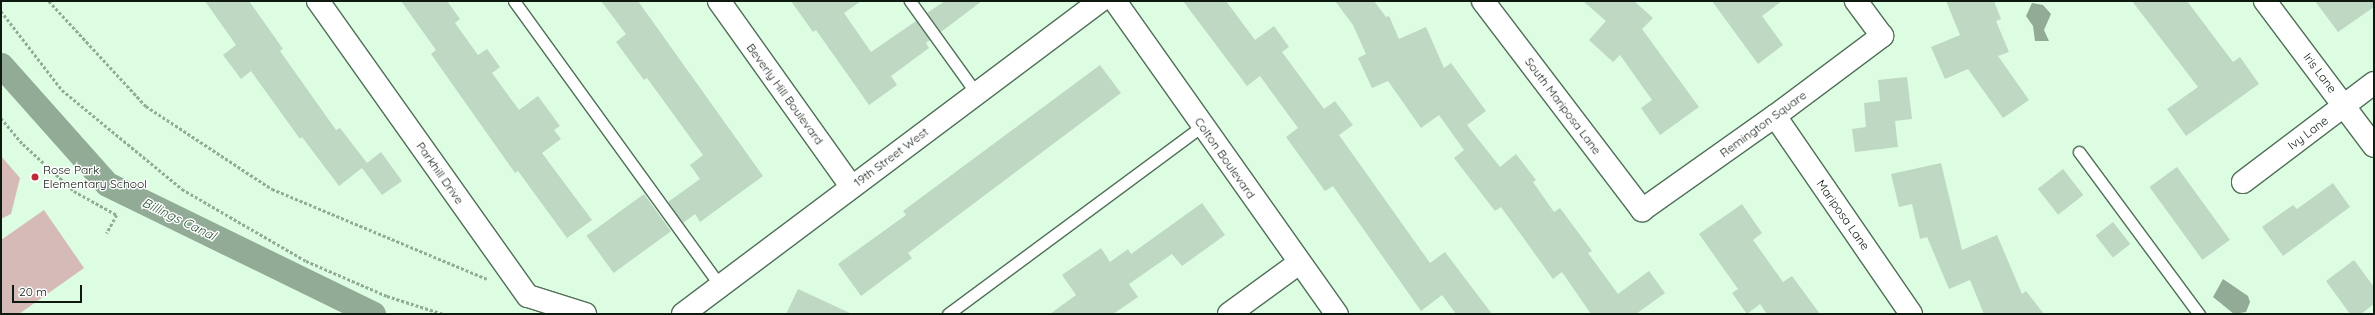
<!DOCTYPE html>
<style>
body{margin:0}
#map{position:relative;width:2375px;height:315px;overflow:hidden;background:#dcfde2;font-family:Quicksand,sans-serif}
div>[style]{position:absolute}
.green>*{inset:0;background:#d6bab8}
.water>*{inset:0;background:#91ab96}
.canal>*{height:25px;margin:-12.5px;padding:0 12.5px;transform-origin:12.5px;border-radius:12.5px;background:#91ab96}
.building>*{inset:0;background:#bed8c3;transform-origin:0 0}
.path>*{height:2.5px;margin-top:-1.25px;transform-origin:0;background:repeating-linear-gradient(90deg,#93ac97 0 3px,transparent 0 5px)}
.roads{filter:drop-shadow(1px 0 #526f59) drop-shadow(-1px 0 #526f59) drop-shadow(0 1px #526f59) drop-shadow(0 -1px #526f59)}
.lane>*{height:11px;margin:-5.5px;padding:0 5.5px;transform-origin:5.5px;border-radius:5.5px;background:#fff}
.street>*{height:22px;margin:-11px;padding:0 11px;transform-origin:11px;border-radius:11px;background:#fff}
.secondary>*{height:22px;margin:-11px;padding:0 11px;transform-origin:11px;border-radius:11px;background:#fff}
.dots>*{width:11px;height:11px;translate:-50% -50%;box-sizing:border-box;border:2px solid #fff;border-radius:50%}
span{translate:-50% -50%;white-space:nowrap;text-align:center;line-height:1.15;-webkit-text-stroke:3px #fff;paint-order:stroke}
.street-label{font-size:12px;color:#0e1910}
.poi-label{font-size:12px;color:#0e1910}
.left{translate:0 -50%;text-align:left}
.water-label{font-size:13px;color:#234e30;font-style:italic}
.frame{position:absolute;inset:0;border:2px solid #0e1910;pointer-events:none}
.scale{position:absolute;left:12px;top:285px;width:70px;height:18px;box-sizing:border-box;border:2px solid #0e1910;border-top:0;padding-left:5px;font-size:12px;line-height:14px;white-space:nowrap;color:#0e1910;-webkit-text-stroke:3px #fff;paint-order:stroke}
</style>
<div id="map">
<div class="green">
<div style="clip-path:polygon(1px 156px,20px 178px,11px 214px,1px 219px)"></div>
<div style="clip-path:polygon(44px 210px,84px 268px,19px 314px,1px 314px,1px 240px)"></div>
</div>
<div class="water">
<div style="clip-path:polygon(2032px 3px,2043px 5px,2051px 14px,2044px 30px,2049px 41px,2035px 41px,2033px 26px,2026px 16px)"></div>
<div style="clip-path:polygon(2223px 279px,2248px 296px,2250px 302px,2246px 312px,2234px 314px,2213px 297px)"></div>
</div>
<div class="canal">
<div style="left:1px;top:65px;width:159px;rotate:48.3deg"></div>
<div style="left:107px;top:184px;width:296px;rotate:26deg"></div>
</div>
<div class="building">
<div style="clip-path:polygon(205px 1px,249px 1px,283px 49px,280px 51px,336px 130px,340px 128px,367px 163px,381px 152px,402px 181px,382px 195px,362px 168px,339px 186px,302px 137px,300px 139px,251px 71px,241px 79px,223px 55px,236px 45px)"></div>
<div style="clip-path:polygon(401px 1px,447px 1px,460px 19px,455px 23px,478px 55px,487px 49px,500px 67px,492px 73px,519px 110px,538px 96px,560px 126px,554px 130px,561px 139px,542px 153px,592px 220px,567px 238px,518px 171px,515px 173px,431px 54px,436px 50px)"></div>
<div style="clip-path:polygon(601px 1px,638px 1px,763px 176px,700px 222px,695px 214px,683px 223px,668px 202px,700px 179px,690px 165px,703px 155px,647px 78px,644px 80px,616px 42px,626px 34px)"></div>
<div style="clip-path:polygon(791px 1px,861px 1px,844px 13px,871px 52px,916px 21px,930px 40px,926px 43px,929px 48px,891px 76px,897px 85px,869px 105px,816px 30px,813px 32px)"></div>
<div style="clip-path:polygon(945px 1px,982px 1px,941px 32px,927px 13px)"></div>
<div style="clip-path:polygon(1183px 1px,1226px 1px,1255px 40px,1274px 26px,1289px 47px,1282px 52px,1324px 109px,1335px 101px,1353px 125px,1339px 135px,1430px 263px,1445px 252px,1492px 314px,1456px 314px,1442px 295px,1421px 311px,1333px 186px,1325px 191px,1286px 137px,1298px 128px,1260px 76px,1247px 86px)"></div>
<div style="clip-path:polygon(1335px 1px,1374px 1px,1386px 17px,1389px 16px,1399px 39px,1426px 27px,1444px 68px,1451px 63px,1486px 111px,1467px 125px,1500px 167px,1516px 154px,1536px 180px,1533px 182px,1554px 212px,1560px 208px,1592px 251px,1588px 253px,1618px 294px,1649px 271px,1665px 293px,1636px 314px,1591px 314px,1562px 272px,1553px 279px,1501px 207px,1495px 211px,1454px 158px,1464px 150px,1439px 115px,1421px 128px,1388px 81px,1372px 88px,1358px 58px,1366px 54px,1353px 25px)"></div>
<div style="clip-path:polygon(1583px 1px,1634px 1px,1653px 18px,1642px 29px,1699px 107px,1660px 135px,1641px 108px,1652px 100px,1620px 55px,1613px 62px,1589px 40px,1606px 21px)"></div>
<div style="clip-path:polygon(1712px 1px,1782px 1px,1762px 16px,1783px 45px,1758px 64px)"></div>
<div style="clip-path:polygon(1946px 1px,1994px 1px,2001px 19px,1996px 21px,2009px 52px,1998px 56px,2029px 100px,2003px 118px,1968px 69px,1945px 79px,1931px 47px,1960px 35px)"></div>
<div style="clip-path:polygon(2132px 1px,2187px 1px,2233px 62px,2240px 57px,2259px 84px,2186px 136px,2167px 109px,2198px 87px)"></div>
<div style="clip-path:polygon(2315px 1px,2374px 1px,2374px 7px,2338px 32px)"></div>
<div style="clip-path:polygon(1100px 65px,1121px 93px,908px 253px,912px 258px,861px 296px,838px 264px,906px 215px,903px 211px)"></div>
<div style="clip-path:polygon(1907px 77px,1912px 119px,1895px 121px,1898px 147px,1855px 152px,1852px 129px,1866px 127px,1864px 103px,1880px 101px,1878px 80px)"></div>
<div style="clip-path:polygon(1941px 163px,1962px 250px,1997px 235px,2022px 294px,2026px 291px,2044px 314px,1984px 314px,1970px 280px,1949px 289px,1927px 237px,1920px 239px,1912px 204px,1899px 207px,1891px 174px)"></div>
<div style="left:2177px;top:167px;width:90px;height:34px;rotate:54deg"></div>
<div style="left:2063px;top:169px;width:33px;height:32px;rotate:52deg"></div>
<div style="clip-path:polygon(2333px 183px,2350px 207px,2283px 256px,2262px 227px,2293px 205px,2297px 209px)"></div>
<div style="left:644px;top:194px;width:46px;height:71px;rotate:54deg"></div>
<div style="clip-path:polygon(1202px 203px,1225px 235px,1182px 266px,1172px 254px,1129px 284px,1138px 297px,1113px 314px,1050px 314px,1076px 295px,1062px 275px,1101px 248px,1110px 262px,1128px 249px,1131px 254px)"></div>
<div style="clip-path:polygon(1742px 204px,1762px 233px,1753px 240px,1783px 282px,1792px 276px,1820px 314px,1767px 314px,1760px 304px,1747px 314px,1732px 293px,1738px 289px,1699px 234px)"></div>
<div style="left:2113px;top:222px;width:28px;height:22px;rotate:52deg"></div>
<div style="clip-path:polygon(2354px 260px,2374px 287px,2374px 304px,2361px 314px,2350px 314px,2326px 281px)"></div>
<div style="clip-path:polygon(798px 289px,852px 314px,786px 314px)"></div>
</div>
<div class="path">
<div style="left:49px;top:1px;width:143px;rotate:47.3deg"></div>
<div style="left:146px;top:106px;width:151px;rotate:33.4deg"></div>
<div style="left:272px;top:189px;width:233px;rotate:22.7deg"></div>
<div style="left:1px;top:11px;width:100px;rotate:52.3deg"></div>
<div style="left:62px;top:90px;width:156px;rotate:39.5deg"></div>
<div style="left:182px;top:189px;width:143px;rotate:30.1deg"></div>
<div style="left:306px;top:261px;width:88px;rotate:23.4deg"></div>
<div style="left:387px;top:296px;width:59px;rotate:17.8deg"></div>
<div style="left:1px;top:118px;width:34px;rotate:50deg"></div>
<div style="left:23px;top:144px;width:69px;rotate:42.7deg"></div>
<div style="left:74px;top:191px;width:49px;rotate:29.2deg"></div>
<div style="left:117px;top:215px;width:21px;rotate:119deg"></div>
</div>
<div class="roads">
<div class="lane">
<div style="left:514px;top:1px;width:352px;rotate:54.1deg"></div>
<div style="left:910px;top:1px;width:113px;rotate:54.3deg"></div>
<div style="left:2079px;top:152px;width:202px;rotate:53.5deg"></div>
<div style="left:948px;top:314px;width:317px;rotate:-36.5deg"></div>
</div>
<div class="street">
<div style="left:318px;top:1px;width:362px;rotate:54.6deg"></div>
<div style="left:528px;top:296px;width:60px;rotate:17.5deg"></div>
<div style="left:719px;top:1px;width:227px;rotate:54.5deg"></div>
<div style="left:1483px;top:1px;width:263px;rotate:52.7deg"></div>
<div style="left:1642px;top:210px;width:163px;rotate:-35.3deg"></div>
<div style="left:1775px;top:116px;width:134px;rotate:-36.8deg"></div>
<div style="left:1882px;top:36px;width:44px;rotate:-126.6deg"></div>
<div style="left:2265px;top:1px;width:181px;rotate:53.1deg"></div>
<div style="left:1775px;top:116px;width:240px;rotate:55.5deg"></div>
<div style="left:2243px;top:182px;width:164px;rotate:-37.1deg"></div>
<div style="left:683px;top:314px;width:521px;rotate:-36.89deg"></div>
<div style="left:1229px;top:314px;width:87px;rotate:-36.1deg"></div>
</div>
<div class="secondary">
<div style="left:1115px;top:1px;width:384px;rotate:54.7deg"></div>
</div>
</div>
<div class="dots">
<div style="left:35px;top:177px;background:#bc2c37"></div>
</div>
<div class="street-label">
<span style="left:2320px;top:73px;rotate:53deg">Iris Lane</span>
<span style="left:785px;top:94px;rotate:54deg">Beverly Hill Boulevard</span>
<span style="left:1563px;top:106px;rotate:53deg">South Mariposa Lane</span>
<span style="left:1763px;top:124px;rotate:-36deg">Remington Square</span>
<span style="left:2308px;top:133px;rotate:-37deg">Ivy Lane</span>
<span style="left:891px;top:157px;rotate:-37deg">19th Street West</span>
<span style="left:1225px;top:158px;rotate:55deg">Colton Boulevard</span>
<span style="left:440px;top:173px;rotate:55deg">Parkhill Drive</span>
<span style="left:1843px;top:215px;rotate:55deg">Mariposa Lane</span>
</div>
<div class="poi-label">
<span class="left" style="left:43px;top:177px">Rose Park<br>Elementary School</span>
</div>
<div class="water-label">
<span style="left:179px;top:219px;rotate:26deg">Billings Canal</span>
</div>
<div class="frame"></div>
<div class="scale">20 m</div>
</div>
